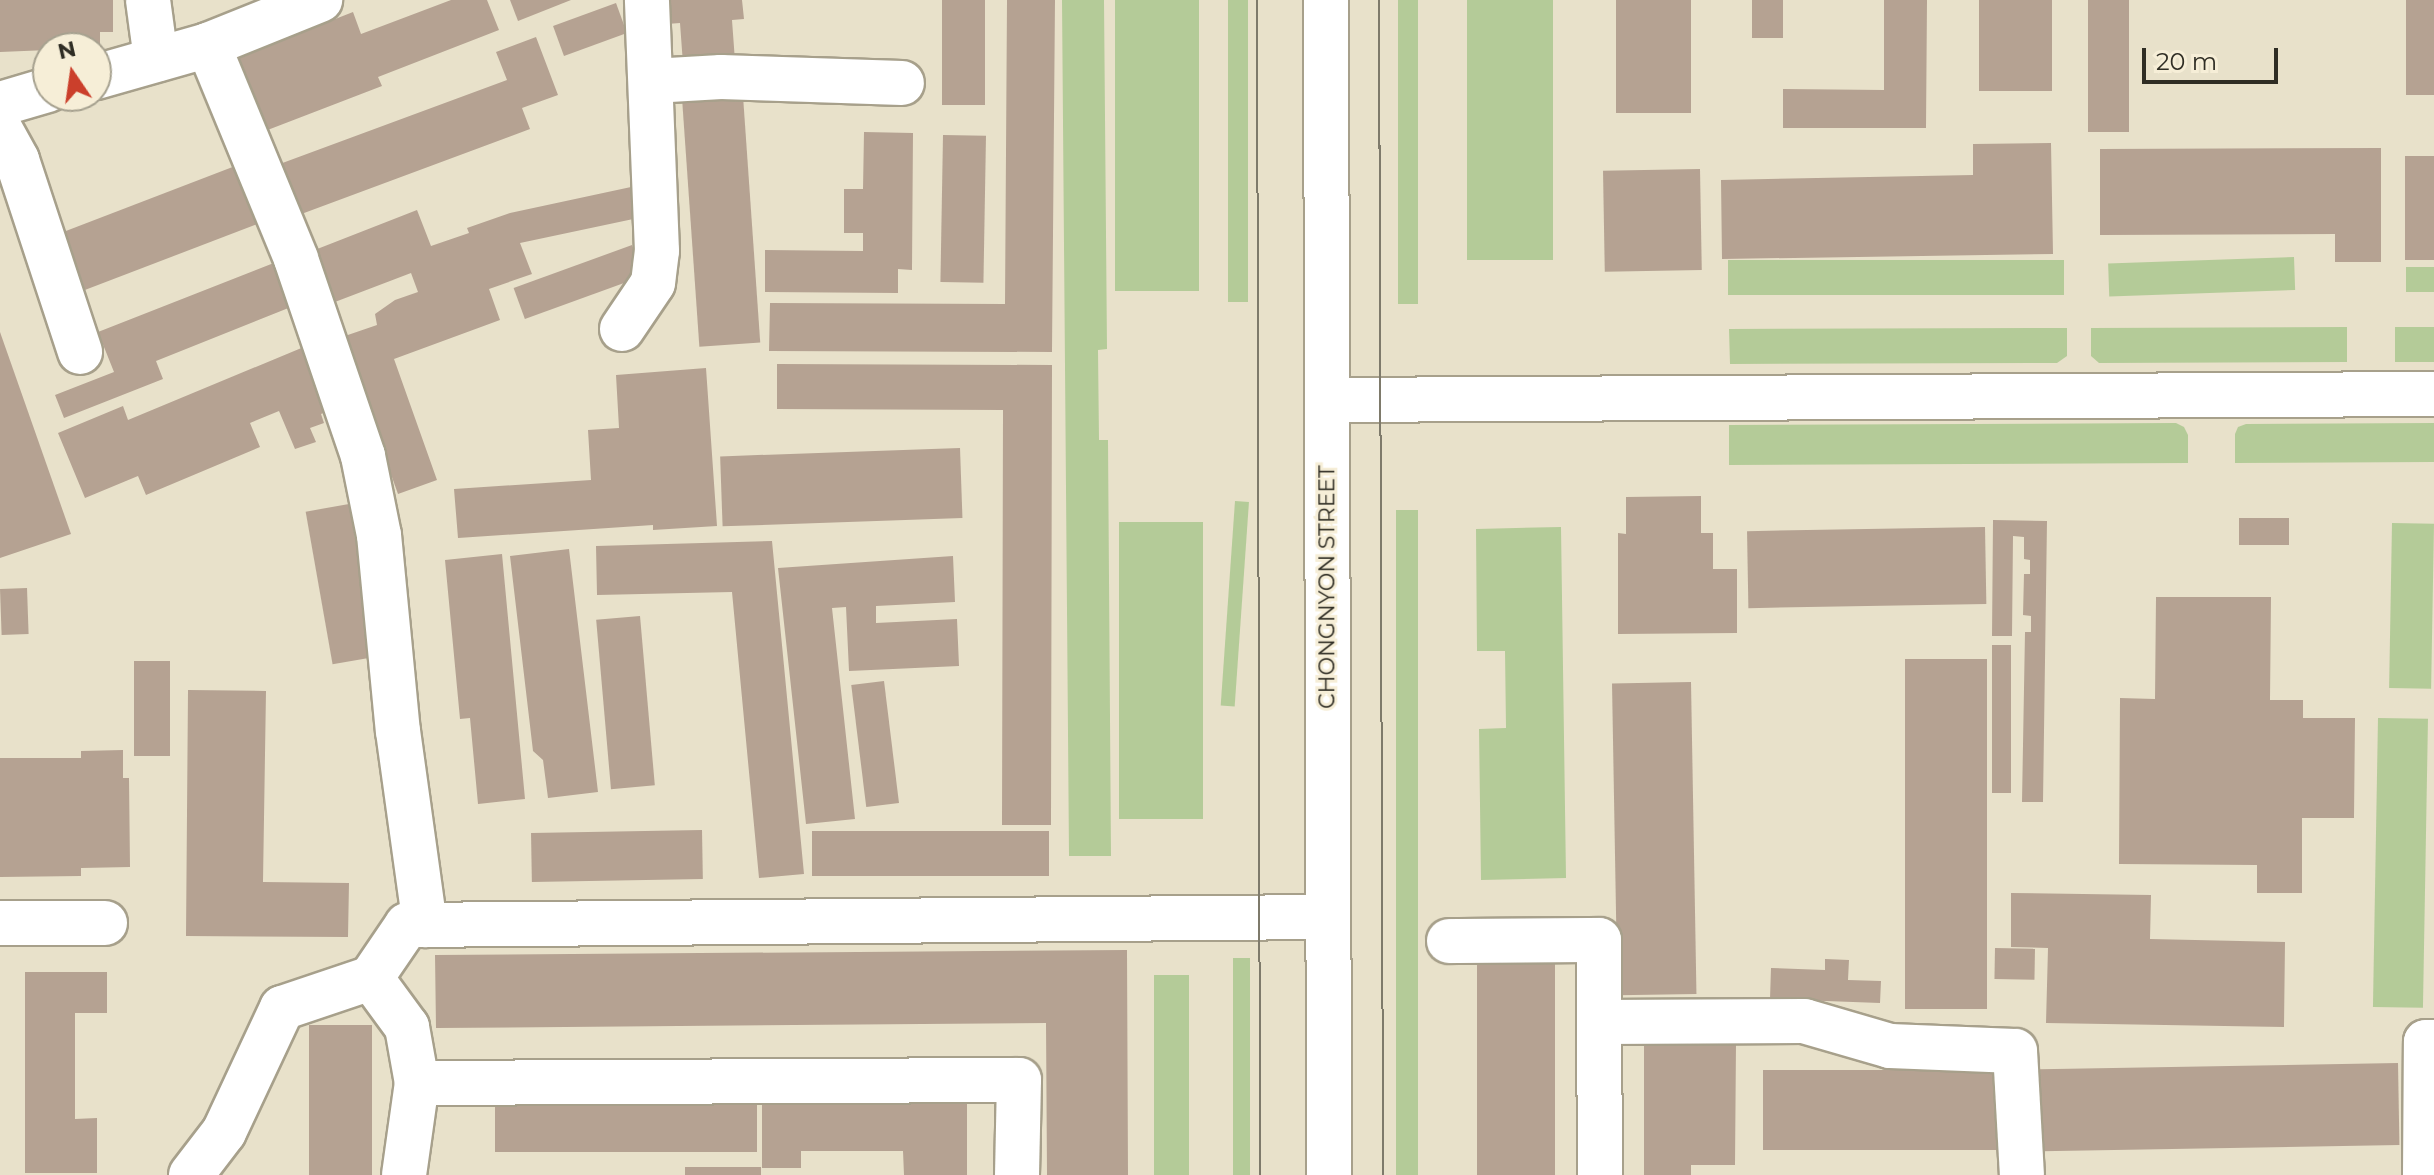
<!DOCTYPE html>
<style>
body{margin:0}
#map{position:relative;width:2434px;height:1175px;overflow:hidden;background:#e8e1ca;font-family:Montserrat,sans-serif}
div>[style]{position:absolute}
.green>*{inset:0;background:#b4cb98;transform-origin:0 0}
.building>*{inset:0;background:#b5a292;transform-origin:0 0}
.roads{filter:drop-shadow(2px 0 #a7a08b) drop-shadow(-2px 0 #a7a08b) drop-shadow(0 2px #a7a08b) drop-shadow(0 -2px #a7a08b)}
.minor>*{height:44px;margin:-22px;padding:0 22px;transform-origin:22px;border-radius:22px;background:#fff}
.major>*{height:44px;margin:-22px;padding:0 22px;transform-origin:22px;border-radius:22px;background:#fff}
.tram>*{height:2px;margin:-1px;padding:0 1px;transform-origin:1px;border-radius:1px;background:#7e7a6b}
span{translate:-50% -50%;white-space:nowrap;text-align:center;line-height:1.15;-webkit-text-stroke:6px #f6eed7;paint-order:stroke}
.street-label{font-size:22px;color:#2f2d24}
.north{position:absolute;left:32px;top:32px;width:80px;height:80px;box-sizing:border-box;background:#f6eed7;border:2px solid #a6a18f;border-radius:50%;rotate:347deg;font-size:22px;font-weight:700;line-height:32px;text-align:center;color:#2f2d24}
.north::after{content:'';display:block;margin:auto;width:28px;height:36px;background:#cb3f2b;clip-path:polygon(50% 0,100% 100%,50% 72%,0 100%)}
.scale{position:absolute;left:2142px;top:48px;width:136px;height:36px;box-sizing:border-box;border:4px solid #2f2d24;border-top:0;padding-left:10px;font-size:24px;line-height:28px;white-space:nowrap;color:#2f2d24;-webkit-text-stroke:6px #f6eed7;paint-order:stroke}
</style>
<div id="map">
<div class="green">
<div style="clip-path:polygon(1062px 0,1104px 0,1107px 349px,1098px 350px,1099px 440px,1108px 440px,1111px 856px,1069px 856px)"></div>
<div style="left:1115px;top:0;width:84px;height:291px"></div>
<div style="left:1228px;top:0;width:20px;height:302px"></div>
<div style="left:1398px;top:0;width:20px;height:304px"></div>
<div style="left:1467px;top:0;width:86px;height:260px"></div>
<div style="left:2294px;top:257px;width:33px;height:186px;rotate:88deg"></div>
<div style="left:2064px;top:260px;width:35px;height:336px;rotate:90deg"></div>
<div style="left:2406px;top:267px;width:28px;height:25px"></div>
<div style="clip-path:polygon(2347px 327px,2347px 362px,2099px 363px,2091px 356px,2091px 328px)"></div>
<div style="left:2395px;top:327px;width:39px;height:35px"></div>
<div style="clip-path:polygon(2067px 328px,2067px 356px,2057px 363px,1730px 364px,1729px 329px)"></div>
<div style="clip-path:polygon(2176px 423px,2184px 427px,2188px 435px,2188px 463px,1729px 465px,1729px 425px)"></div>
<div style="clip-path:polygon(2434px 423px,2434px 462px,2235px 463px,2235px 434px,2238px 427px,2246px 424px)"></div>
<div style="left:1235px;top:501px;width:14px;height:205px;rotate:4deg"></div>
<div style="left:1396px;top:510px;width:22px;height:665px"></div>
<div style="left:1203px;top:522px;width:297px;height:84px;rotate:90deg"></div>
<div style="left:2392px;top:523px;width:42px;height:165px;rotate:1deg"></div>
<div style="clip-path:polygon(1561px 527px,1566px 878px,1481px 880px,1479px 729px,1506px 728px,1505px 651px,1477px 651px,1476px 529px)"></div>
<div style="left:2378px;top:718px;width:50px;height:289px;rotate:1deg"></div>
<div style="left:1233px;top:958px;width:17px;height:217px"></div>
<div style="left:1189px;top:975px;width:200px;height:35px;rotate:90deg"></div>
</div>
<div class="building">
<div style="clip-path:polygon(0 0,113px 0,113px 32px,100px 32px,100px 59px,96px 59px,96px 48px,0 52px)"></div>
<div style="clip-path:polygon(451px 0,487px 0,499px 30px,378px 77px,382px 86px,265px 131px,236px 58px,353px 12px,361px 34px)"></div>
<div style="clip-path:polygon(510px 0,571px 0,518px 21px)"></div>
<div style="clip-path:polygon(665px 0,742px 0,744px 19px,732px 20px,735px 61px,683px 64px,680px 23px,667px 24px)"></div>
<div style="left:942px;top:0;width:43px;height:105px"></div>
<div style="clip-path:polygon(1007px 0,1055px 0,1052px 352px,769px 351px,770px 303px,1005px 304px)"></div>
<div style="left:1616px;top:0;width:75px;height:113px"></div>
<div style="left:1752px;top:0;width:31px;height:38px"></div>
<div style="clip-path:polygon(1884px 0,1927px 0,1926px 128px,1783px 128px,1783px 89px,1884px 90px)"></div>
<div style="left:1979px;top:0;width:73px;height:91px"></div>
<div style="left:2088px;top:0;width:41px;height:132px"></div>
<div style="left:2406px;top:0;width:28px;height:95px"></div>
<div style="left:616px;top:3px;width:32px;height:67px;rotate:70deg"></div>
<div style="clip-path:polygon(536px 37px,558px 95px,522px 108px,530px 129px,296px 216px,277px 165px,507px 80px,496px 52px)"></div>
<div style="left:743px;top:96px;width:247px;height:61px;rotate:86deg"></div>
<div style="clip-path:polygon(864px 132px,913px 133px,912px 270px,898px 269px,898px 293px,765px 292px,765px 250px,863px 251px,863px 233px,844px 233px,844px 189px,863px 189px)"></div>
<div style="left:943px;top:135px;width:43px;height:147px;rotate:1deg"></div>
<div style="clip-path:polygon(2051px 143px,2053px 254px,1722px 259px,1721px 180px,1973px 175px,1973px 144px)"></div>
<div style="clip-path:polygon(2381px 148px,2381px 262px,2335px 262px,2335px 234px,2100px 235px,2100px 149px)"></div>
<div style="left:2405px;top:156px;width:29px;height:104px"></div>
<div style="left:243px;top:163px;width:62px;height:196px;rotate:69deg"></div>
<div style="left:1700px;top:169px;width:101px;height:97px;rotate:89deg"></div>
<div style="clip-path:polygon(631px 187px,638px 218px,520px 243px,532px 274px,489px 289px,500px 320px,394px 359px,437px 480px,398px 494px,342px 337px,377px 325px,375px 314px,395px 300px,418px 292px,411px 273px,327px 305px,307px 253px,417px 210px,431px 246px,469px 233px,467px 228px,510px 213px)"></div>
<div style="left:632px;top:245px;width:33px;height:126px;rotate:70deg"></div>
<div style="clip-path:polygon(284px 259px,301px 303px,156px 361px,163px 379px,64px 418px,55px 395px,114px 372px,98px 332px)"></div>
<div style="clip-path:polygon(0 332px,71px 534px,0 558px)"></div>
<div style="clip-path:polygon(311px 344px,338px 407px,321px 414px,324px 423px,310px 428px,316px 442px,295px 449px,279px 411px,250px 423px,260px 447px,146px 495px,138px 476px,85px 498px,58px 433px,123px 406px,128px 420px)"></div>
<div style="clip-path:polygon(777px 364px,1052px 365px,1051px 825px,1002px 825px,1003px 410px,777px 409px)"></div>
<div style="clip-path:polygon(706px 368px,717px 526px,653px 530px,653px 525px,458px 538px,454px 489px,591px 480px,588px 430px,619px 428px,616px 375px)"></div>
<div style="left:960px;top:448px;width:70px;height:240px;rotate:88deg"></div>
<div style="clip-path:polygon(1701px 496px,1701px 533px,1713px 533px,1713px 569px,1737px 569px,1737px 633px,1618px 634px,1618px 533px,1626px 534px,1626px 497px)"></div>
<div style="left:349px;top:504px;width:155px;height:44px;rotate:80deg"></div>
<div style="left:2289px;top:518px;width:27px;height:50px;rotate:90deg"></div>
<div style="clip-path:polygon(1993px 520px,2047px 521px,2043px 802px,2022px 802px,2025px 632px,2031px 632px,2031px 616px,2023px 615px,2024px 574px,2030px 574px,2030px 560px,2024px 559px,2024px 537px,2013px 536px,2012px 636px,1992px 636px)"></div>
<div style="left:1985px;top:527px;width:77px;height:238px;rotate:89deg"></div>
<div style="clip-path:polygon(772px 541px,804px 874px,759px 878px,732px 592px,597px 595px,596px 546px)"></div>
<div style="clip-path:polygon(569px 549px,598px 792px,548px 798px,543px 760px,533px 751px,510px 556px)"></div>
<div style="clip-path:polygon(502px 554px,525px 799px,478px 804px,470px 718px,460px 719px,445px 560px)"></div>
<div style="clip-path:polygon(953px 556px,955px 602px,876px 606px,876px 623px,957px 619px,959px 666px,849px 671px,846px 607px,832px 608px,855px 819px,806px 824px,778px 568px)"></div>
<div style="left:27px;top:588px;width:46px;height:27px;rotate:88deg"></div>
<div style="clip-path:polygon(2156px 597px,2271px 597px,2270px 700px,2303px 700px,2303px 718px,2355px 718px,2354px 818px,2302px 818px,2302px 893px,2257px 893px,2257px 865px,2119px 864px,2120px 698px,2155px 699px)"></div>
<div style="left:640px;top:616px;width:170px;height:44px;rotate:85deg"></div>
<div style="left:1992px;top:645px;width:19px;height:148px"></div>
<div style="left:1905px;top:659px;width:82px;height:350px"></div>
<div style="left:134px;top:661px;width:36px;height:95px"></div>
<div style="left:884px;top:681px;width:123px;height:33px;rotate:83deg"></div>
<div style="left:1691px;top:682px;width:312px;height:79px;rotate:89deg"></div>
<div style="clip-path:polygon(188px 690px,266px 691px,263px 882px,349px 883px,348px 937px,186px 936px)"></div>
<div style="clip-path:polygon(123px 750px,123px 778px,129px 778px,130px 867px,81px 868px,81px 876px,0 877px,0 758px,81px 758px,81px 751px)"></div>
<div style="left:702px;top:830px;width:49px;height:171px;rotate:89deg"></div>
<div style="left:1049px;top:831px;width:45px;height:237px;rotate:90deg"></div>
<div style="clip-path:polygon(2011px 893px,2151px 895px,2150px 939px,2285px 942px,2284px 1027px,2046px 1023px,2048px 948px,2011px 947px)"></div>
<div style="left:1995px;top:948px;width:40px;height:31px;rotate:1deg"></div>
<div style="clip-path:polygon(1127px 950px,1128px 1175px,1047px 1175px,1046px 1023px,436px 1028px,435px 955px)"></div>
<div style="clip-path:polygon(1825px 959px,1849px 960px,1848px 980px,1881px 981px,1880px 1003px,1770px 999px,1771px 968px,1825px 970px)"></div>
<div style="left:1555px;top:960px;width:215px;height:78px;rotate:90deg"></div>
<div style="clip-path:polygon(25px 972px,107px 972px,107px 1013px,75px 1013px,75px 1119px,97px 1118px,97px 1173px,25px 1173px)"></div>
<div style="left:309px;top:1025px;width:63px;height:150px"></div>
<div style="clip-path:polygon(1736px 1043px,1735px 1165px,1691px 1165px,1691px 1175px,1644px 1175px,1644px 1045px)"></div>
<div style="left:2398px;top:1063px;width:82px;height:358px;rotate:89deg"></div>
<div style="left:1763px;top:1070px;width:238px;height:80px"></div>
<div style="clip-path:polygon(967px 1102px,967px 1175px,904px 1175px,903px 1151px,801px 1151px,801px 1168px,762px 1168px,762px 1104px)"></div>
<div style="left:757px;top:1104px;width:48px;height:262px;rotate:90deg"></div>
<div style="left:685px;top:1167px;width:76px;height:8px"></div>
</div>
<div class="roads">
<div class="minor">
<div style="left:148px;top:0;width:60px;rotate:82.3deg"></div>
<div style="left:208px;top:45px;width:231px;rotate:67.6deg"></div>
<div style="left:296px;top:259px;width:208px;rotate:71.2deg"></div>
<div style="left:363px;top:456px;width:81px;rotate:78.6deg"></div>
<div style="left:379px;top:535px;width:197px;rotate:84.5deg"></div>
<div style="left:398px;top:731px;width:196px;rotate:82.1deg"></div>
<div style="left:96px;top:77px;width:116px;rotate:-15.9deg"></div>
<div style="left:208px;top:45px;width:121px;rotate:-21.9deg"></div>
<div style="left:652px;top:81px;width:69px;rotate:-3.3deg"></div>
<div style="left:721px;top:77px;width:181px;rotate:1.9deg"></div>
<div style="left:0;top:104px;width:50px;rotate:-16.3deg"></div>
<div style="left:0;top:129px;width:35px;rotate:61deg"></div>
<div style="left:17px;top:160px;width:202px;rotate:71.8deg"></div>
<div style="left:622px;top:329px;width:55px;rotate:-56deg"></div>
<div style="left:653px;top:283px;width:32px;rotate:-83deg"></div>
<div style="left:657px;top:251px;width:251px;rotate:-92.3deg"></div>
<div style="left:1327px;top:400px;width:1107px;rotate:-0.31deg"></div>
<div style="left:0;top:923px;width:105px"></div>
<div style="left:1449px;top:941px;width:150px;rotate:-0.4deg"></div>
<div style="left:1599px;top:940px;width:82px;rotate:90deg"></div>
<div style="left:1599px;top:1022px;width:205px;rotate:-0.3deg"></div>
<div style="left:1804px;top:1021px;width:90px;rotate:16.2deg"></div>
<div style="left:1890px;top:1046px;width:125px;rotate:2.3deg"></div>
<div style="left:2015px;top:1051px;width:124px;rotate:86.8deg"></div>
<div style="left:371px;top:978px;width:64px;rotate:-55.8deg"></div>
<div style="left:407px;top:925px;width:921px;rotate:-0.5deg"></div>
<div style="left:1599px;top:1022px;width:153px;rotate:89.6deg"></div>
<div style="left:191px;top:1175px;width:54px;rotate:-52.5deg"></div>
<div style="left:224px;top:1132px;width:137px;rotate:-64.9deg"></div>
<div style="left:282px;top:1008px;width:94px;rotate:-18.6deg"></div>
<div style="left:371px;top:978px;width:61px;rotate:53.7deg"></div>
<div style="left:407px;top:1027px;width:57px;rotate:79.9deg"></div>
<div style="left:404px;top:1175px;width:93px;rotate:-82deg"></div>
<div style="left:417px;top:1083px;width:602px;rotate:-0.29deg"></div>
<div style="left:1019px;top:1080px;width:95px;rotate:91.2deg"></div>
<div style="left:2425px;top:1175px;width:133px;rotate:-89.6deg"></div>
<div style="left:2426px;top:1042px;width:8px"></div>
</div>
<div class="major">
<div style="left:1326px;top:0;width:1175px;rotate:89.85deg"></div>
</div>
</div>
<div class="tram">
<div style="left:1257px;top:0;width:1175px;rotate:89.85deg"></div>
<div style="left:1379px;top:0;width:1175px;rotate:89.8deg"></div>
</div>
<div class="street-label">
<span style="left:1327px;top:587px;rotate:-90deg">CHONGNYON STREET</span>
</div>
<div class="north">N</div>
<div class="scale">20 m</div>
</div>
